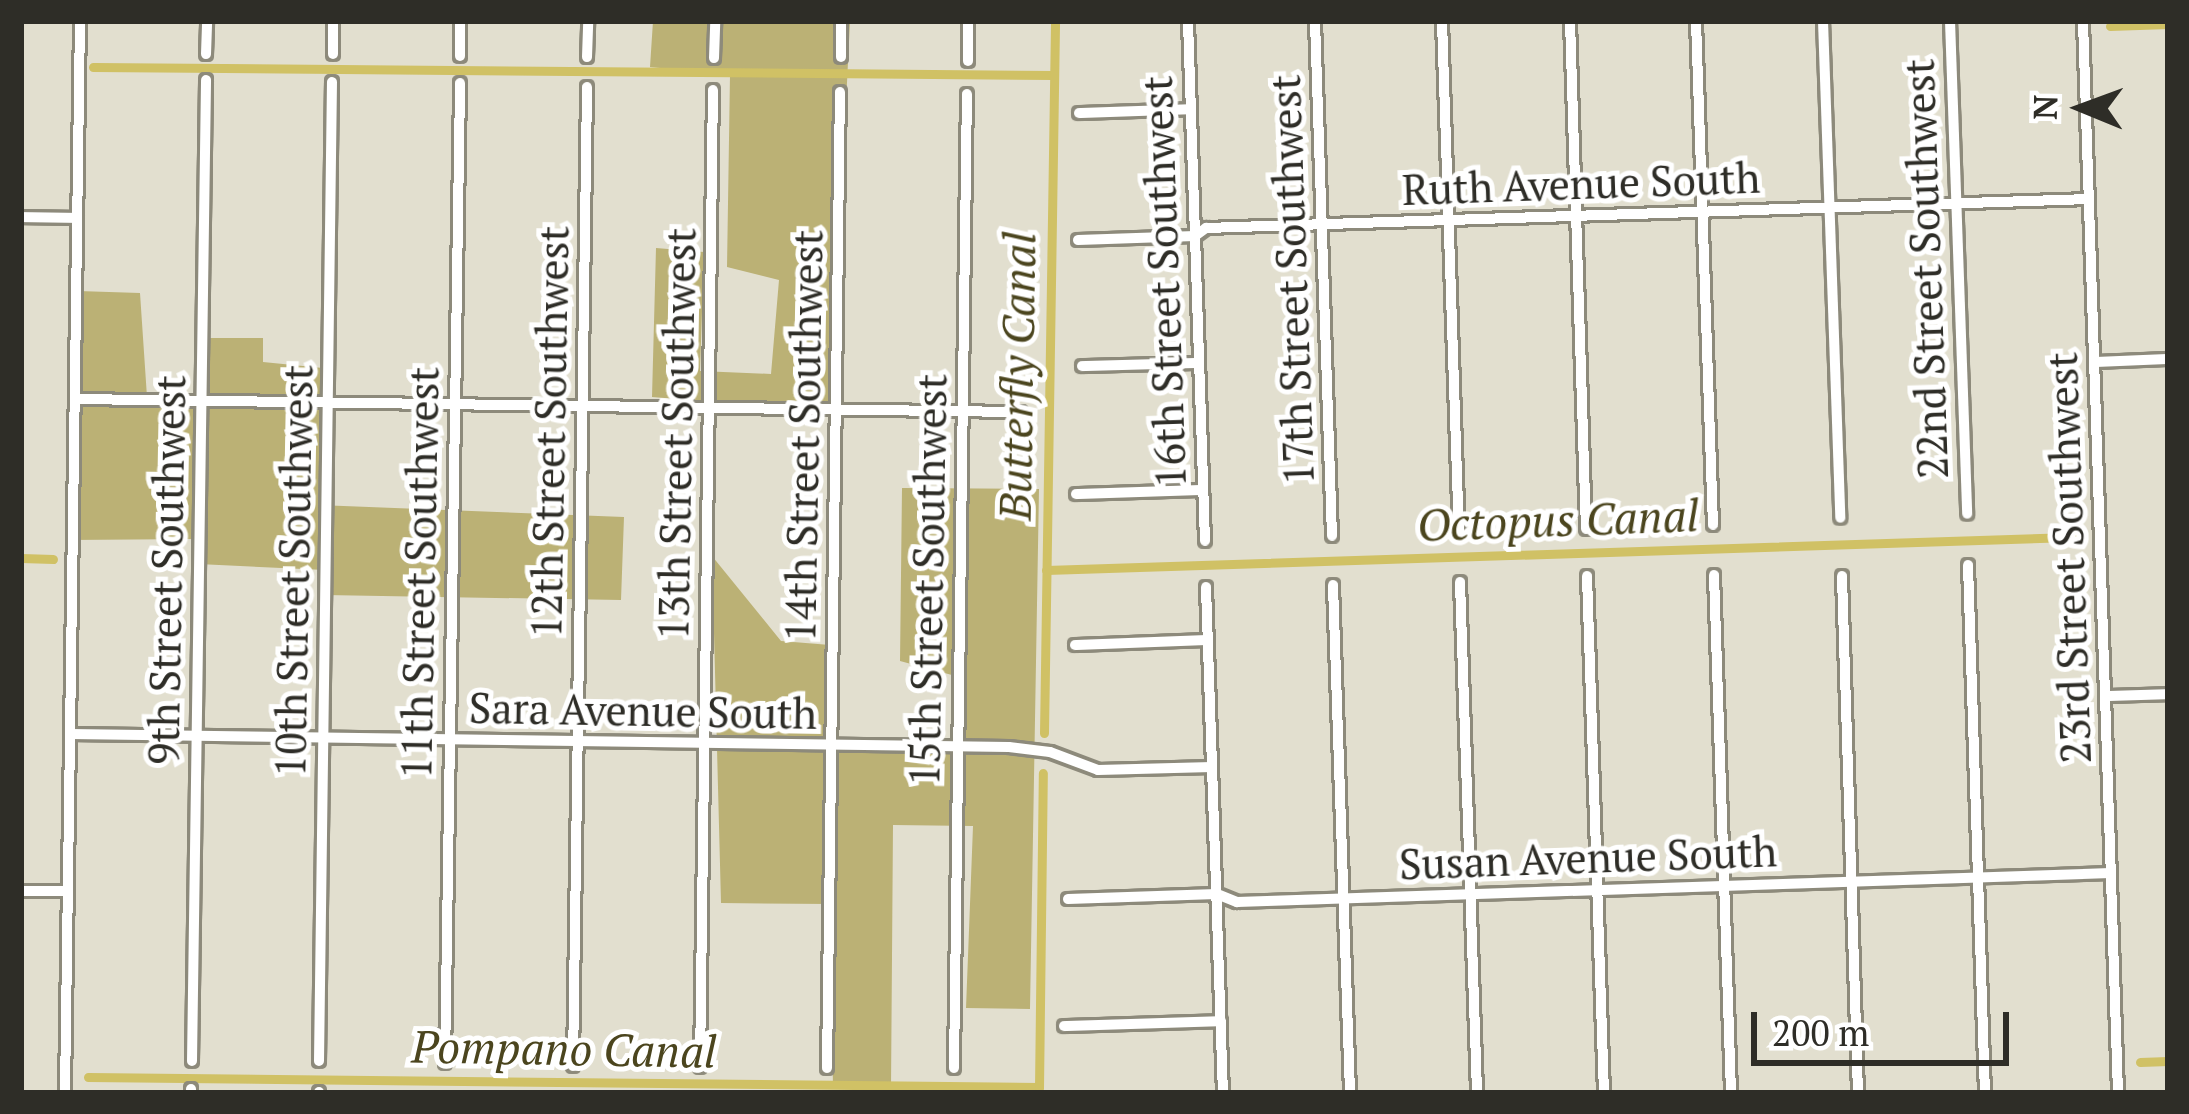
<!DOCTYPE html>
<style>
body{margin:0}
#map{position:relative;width:2189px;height:1114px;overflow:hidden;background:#e2dfcf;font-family:"PT Serif",serif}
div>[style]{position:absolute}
.green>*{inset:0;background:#bbb175}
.canal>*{height:9px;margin:-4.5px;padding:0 4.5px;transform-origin:4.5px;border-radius:4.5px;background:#d0c165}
.roads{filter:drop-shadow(3px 0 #8d8a7b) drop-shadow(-3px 0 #8d8a7b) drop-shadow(0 3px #8d8a7b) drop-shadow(0 -3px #8d8a7b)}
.minor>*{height:10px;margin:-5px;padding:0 5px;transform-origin:5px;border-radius:5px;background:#fff}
span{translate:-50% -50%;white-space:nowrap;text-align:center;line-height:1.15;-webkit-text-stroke:10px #fff;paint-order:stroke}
.street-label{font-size:42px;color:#2e2d27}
.water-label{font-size:45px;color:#4b451e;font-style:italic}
.frame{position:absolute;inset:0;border:24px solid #2e2d27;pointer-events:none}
.north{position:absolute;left:2021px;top:48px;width:120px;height:120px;-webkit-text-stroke:9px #fff;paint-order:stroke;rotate:271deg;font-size:33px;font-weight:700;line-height:48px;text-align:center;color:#2e2d27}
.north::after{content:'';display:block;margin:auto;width:42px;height:54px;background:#2e2d27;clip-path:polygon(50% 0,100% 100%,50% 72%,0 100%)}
.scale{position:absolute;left:1751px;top:1012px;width:258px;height:54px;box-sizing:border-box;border:6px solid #2e2d27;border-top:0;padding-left:15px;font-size:36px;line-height:42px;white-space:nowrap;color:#2e2d27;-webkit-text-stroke:9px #fff;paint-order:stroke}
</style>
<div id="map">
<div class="green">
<div style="clip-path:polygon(653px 21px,850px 21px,831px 411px,652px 397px,656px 248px,704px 252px,700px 371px,771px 374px,779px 280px,727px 267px,730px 75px,650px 67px)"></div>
<div style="clip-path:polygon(78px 291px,140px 293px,147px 397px,203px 399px,209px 338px,263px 338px,263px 362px,323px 368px,318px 505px,624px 517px,621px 600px,325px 595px,325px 570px,198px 564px,198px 539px,70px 540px)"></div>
<div style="clip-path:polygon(902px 488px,1039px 489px,1030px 1009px,966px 1008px,973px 826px,893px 825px,891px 1089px,833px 1088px,830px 904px,721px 903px,712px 556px,781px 641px,830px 645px,829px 740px,960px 742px,963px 678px,900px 661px)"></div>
</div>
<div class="canal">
<div style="left:2110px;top:26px;width:58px;rotate:-2deg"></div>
<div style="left:93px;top:67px;width:961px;rotate:0.48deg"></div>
<div style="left:21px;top:558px;width:32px;rotate:2deg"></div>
<div style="left:1046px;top:570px;width:1027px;rotate:-1.84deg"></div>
<div style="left:1044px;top:733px;width:712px;rotate:-89.11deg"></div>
<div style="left:2140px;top:1062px;width:28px;rotate:-2deg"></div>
<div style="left:88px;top:1077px;width:951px;rotate:0.6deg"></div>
<div style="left:1039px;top:1088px;width:315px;rotate:-89.3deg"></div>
</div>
<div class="roads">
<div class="minor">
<div style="left:1188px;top:21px;width:520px;rotate:88.13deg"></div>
<div style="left:1315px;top:21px;width:515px;rotate:88.11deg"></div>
<div style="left:1442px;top:21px;width:514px;rotate:88.11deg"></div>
<div style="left:1570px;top:21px;width:508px;rotate:88.2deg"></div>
<div style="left:1696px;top:21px;width:504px;rotate:88.07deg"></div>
<div style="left:1823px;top:21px;width:497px;rotate:88deg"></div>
<div style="left:1950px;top:21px;width:493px;rotate:88deg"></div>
<div style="left:2083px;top:21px;width:1073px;rotate:88.13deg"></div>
<div style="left:206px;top:54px;width:33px;rotate:-88deg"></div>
<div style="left:333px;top:54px;width:33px;rotate:-90deg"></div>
<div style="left:460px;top:56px;width:35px;rotate:-90deg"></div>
<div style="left:587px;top:57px;width:36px;rotate:-88deg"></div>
<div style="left:841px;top:57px;width:36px;rotate:-90deg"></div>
<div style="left:714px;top:58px;width:37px;rotate:-88deg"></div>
<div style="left:968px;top:61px;width:40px;rotate:-90deg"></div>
<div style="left:1079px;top:113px;width:112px;rotate:-2deg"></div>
<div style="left:21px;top:217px;width:56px;rotate:1deg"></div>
<div style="left:1078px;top:240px;width:117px;rotate:-2deg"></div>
<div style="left:1195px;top:236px;width:14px;rotate:-36deg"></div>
<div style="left:1206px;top:228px;width:883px;rotate:-1.88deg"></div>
<div style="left:2095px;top:362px;width:73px;rotate:-2.4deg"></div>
<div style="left:1082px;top:366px;width:117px;rotate:-1.5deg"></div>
<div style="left:75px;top:399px;width:946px;rotate:0.79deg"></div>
<div style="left:1076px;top:494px;width:127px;rotate:-1.8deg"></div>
<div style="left:1968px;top:565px;width:528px;rotate:88.16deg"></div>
<div style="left:1714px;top:575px;width:518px;rotate:88.12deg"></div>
<div style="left:1587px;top:576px;width:517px;rotate:88.12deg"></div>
<div style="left:1842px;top:576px;width:517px;rotate:88.23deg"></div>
<div style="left:1460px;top:582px;width:511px;rotate:88.09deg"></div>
<div style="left:1333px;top:585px;width:508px;rotate:88.08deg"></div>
<div style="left:1206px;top:587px;width:506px;rotate:88.08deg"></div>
<div style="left:1075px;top:645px;width:133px;rotate:-2.2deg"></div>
<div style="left:2106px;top:696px;width:62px;rotate:-1.8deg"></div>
<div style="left:70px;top:734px;width:939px;rotate:0.79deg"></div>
<div style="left:1009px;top:747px;width:41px;rotate:7deg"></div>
<div style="left:1050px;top:752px;width:51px;rotate:20.6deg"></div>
<div style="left:1098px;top:770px;width:114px;rotate:-1.5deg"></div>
<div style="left:21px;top:891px;width:47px"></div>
<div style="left:1068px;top:899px;width:149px;rotate:-1.9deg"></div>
<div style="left:1217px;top:894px;width:22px;rotate:22deg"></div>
<div style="left:1237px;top:902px;width:874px;rotate:-1.9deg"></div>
<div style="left:1064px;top:1026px;width:157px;rotate:-1.8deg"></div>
<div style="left:192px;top:1061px;width:981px;rotate:-89.18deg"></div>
<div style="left:319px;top:1061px;width:979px;rotate:-89.24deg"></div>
<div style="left:445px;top:1063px;width:980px;rotate:-89.12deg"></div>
<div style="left:573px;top:1066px;width:979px;rotate:-89.18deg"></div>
<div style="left:700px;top:1067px;width:977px;rotate:-89.24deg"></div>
<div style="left:827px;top:1068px;width:976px;rotate:-89.24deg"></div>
<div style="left:954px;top:1068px;width:974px;rotate:-89.24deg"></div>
<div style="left:65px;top:1093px;width:1072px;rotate:-89.2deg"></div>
<div style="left:191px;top:1093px;width:4px;rotate:-90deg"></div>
<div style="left:319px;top:1093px;width:1px;rotate:-90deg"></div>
</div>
</div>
<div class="street-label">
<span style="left:1581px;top:183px;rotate:-2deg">Ruth Avenue South</span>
<span style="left:1925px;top:269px;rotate:-92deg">22nd Street Southwest</span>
<span style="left:1291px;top:280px;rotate:-92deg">17th Street Southwest</span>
<span style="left:1163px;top:282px;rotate:-92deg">16th Street Southwest</span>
<span style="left:549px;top:432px;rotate:-89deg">12th Street Southwest</span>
<span style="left:676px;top:434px;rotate:-89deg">13th Street Southwest</span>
<span style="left:803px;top:436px;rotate:-89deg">14th Street Southwest</span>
<span style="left:2068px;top:558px;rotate:-92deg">23rd Street Southwest</span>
<span style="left:166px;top:570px;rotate:-89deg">9th Street Southwest</span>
<span style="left:293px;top:571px;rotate:-89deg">10th Street Southwest</span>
<span style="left:419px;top:573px;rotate:-89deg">11th Street Southwest</span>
<span style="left:927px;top:580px;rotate:-89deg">15th Street Southwest</span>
<span style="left:643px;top:710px;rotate:1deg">Sara Avenue South</span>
<span style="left:1588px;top:857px;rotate:-2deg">Susan Avenue South</span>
</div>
<div class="water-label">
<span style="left:1017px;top:376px;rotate:-89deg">Butterfly Canal</span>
<span style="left:1558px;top:520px;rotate:-2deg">Octopus Canal</span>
<span style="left:564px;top:1049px;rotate:1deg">Pompano Canal</span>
</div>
<div class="frame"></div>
<div class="north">N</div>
<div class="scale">200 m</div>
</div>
